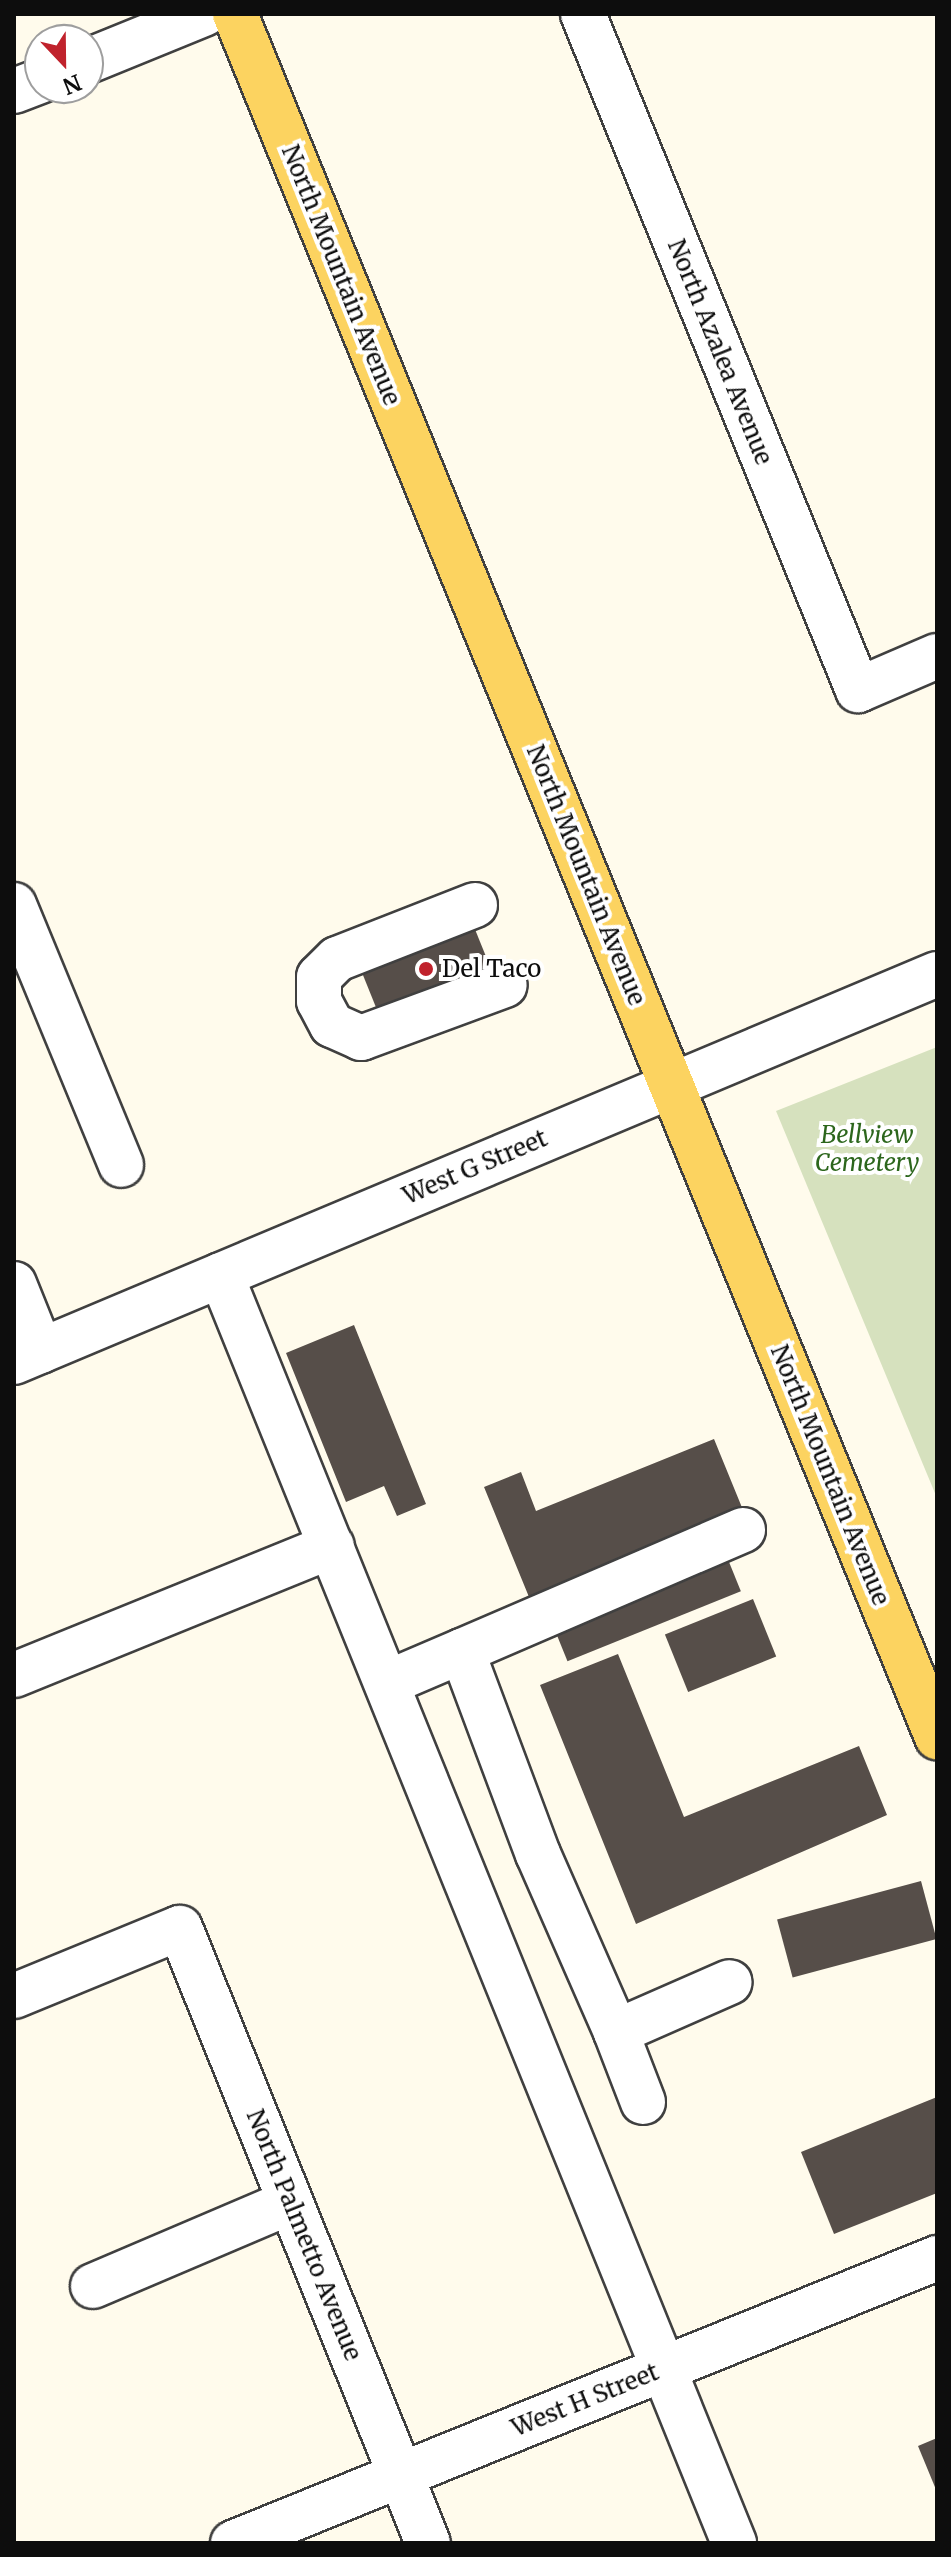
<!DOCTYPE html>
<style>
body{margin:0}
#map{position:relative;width:951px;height:2557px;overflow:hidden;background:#fffbec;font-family:Merriweather,serif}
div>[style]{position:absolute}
.cemetery>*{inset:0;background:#d6e1be}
.building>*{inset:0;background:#564e49;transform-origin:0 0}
.roads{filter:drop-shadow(2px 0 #404040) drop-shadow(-2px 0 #404040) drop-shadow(0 2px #404040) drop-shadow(0 -2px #404040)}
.minor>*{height:44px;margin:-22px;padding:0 22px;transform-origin:22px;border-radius:22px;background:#fff}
.major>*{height:44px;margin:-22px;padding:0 22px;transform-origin:22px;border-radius:22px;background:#fcd360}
.dots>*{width:22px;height:22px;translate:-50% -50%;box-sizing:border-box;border:4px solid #fff;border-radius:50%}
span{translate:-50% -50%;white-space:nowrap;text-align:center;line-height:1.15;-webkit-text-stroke:8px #fff;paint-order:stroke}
.street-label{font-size:24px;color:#0d0d0d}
.poi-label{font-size:24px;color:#0d0d0d}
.left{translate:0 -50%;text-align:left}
.park-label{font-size:24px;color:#2c661c;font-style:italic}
.frame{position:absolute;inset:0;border:16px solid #0d0d0d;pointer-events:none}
.north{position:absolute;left:24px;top:24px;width:80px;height:80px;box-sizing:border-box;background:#fff;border:2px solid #9e9e9e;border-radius:50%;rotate:158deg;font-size:22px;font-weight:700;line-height:32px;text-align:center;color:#0d0d0d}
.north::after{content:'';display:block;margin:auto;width:28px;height:36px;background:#c0222c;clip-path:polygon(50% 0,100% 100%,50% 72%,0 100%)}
</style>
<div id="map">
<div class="cemetery">
<div style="clip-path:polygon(937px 1047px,937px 1498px,776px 1111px)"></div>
</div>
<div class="building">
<div style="left:470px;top:917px;width:64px;height:121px;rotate:68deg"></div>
<div style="clip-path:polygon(354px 1325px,426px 1504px,397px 1516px,384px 1486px,346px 1502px,286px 1353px)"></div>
<div style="clip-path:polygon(714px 1439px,743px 1510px,529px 1597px,484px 1487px,521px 1472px,536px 1511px)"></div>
<div style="left:727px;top:1557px;width:37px;height:187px;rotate:68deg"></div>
<div style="left:753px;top:1599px;width:62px;height:95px;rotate:68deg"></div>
<div style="clip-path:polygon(618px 1654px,684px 1817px,859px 1746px,887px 1815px,636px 1924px,540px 1685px)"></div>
<div style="left:921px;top:1881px;width:60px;height:149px;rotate:75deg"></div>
<div style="clip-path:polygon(937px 2097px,937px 2193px,834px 2234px,801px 2152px)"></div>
<div style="clip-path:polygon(937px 2438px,937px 2492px,918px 2446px)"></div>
</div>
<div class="roads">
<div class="minor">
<div style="left:583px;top:14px;width:730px;rotate:67.86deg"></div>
<div style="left:858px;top:690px;width:86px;rotate:-23.3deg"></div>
<div style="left:88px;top:61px;width:125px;rotate:-22.1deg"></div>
<div style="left:14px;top:91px;width:28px;rotate:-21deg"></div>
<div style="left:14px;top:905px;width:281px;rotate:67.6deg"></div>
<div style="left:475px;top:905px;width:148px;rotate:158.6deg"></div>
<div style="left:337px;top:959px;width:25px;rotate:135deg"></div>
<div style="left:319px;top:977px;width:24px;rotate:90deg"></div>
<div style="left:319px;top:1001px;width:27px;rotate:62deg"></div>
<div style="left:332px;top:1025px;width:32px;rotate:24deg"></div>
<div style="left:361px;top:1038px;width:153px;rotate:-20.2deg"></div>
<div style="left:221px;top:1275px;width:1368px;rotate:67.97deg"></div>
<div style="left:14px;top:1284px;width:72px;rotate:68.1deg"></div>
<div style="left:14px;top:1362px;width:1001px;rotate:-22.8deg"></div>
<div style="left:462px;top:1651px;width:306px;rotate:-23.3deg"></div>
<div style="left:14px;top:1675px;width:343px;rotate:-22.1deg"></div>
<div style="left:387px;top:1683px;width:82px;rotate:-23.1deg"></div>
<div style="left:462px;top:1651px;width:217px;rotate:69.5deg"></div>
<div style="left:538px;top:1854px;width:194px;rotate:66.3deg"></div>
<div style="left:616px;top:2032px;width:124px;rotate:-23.7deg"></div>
<div style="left:14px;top:1996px;width:179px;rotate:-22.3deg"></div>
<div style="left:180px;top:1928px;width:663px;rotate:68.04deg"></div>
<div style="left:616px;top:2032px;width:75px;rotate:68.9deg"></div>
<div style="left:93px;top:2286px;width:214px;rotate:-23.1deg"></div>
<div style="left:233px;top:2543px;width:760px;rotate:-22.04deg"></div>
</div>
<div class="major">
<div style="left:235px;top:14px;width:1861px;rotate:67.83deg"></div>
</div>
</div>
<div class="dots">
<div style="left:426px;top:969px;background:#c0222c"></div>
</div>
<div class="street-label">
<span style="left:341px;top:275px;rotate:68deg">North Mountain Avenue</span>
<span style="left:720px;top:352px;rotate:68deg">North Azalea Avenue</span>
<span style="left:586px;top:875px;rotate:68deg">North Mountain Avenue</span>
<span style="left:475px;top:1167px;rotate:-23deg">West G Street</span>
<span style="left:830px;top:1475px;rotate:68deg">North Mountain Avenue</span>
<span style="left:304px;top:2235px;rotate:68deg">North Palmetto Avenue</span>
<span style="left:585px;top:2400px;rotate:-22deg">West H Street</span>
</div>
<div class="poi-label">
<span class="left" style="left:442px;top:969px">Del Taco</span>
</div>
<div class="park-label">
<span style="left:867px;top:1149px">Bellview<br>Cemetery</span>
</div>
<div class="frame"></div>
<div class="north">N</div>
</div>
